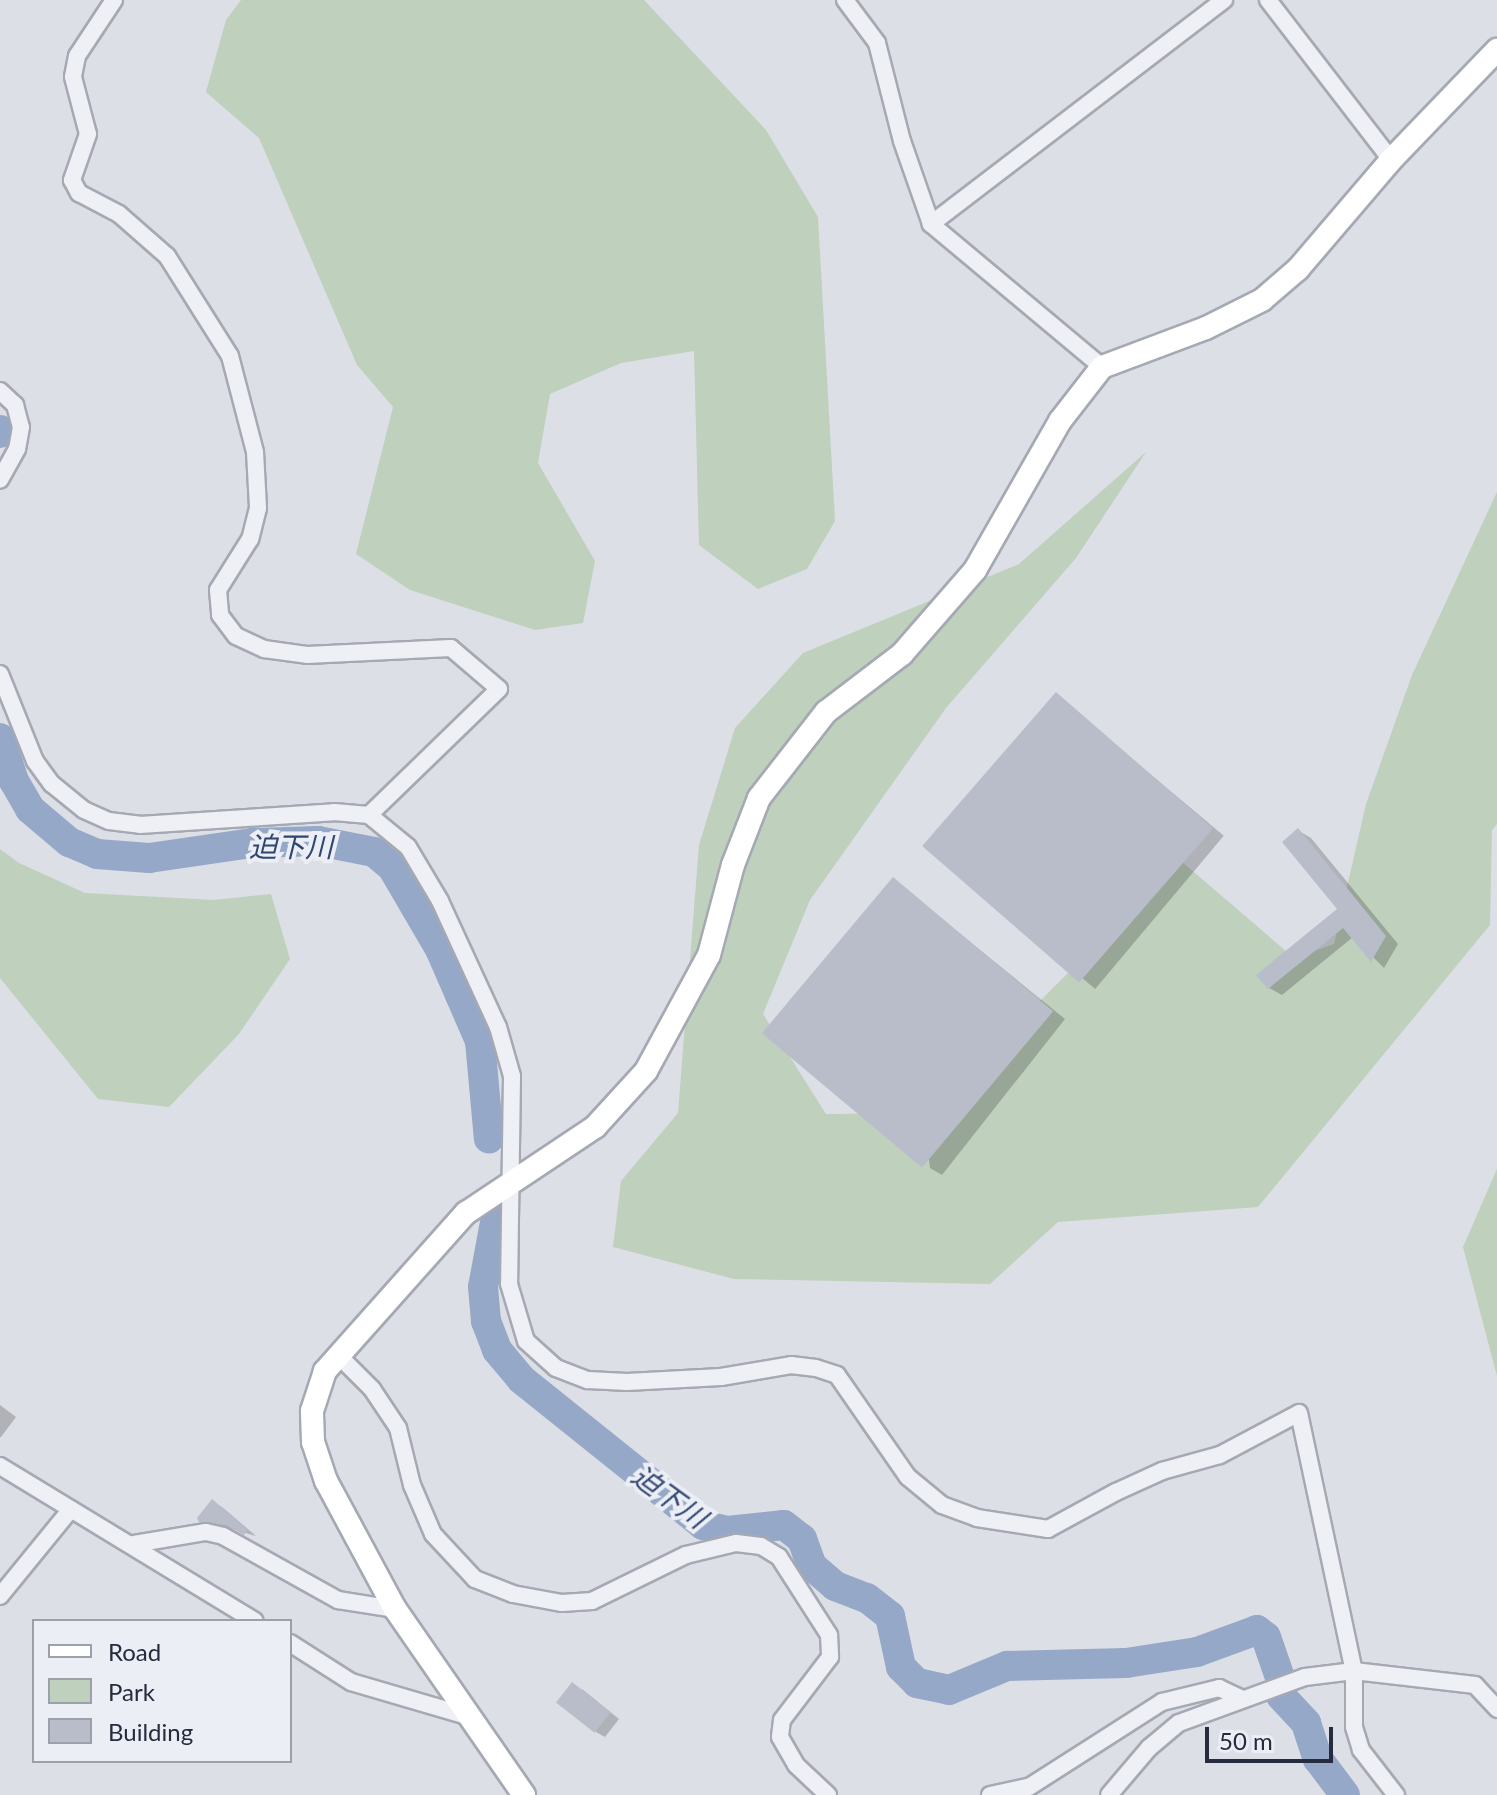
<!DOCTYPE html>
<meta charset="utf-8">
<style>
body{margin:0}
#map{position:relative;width:1497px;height:1795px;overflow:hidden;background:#dcdfe6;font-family:Lato,"Noto Sans JP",sans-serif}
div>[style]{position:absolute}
.green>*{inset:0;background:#bfd0bd}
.shadow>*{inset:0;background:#0003;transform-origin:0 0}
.river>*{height:30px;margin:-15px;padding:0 15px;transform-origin:15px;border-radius:15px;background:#96a8c7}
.building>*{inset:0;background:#b9bdc9;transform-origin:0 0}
.roads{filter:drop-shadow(2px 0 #a5a9b3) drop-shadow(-2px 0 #a5a9b3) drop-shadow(0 2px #a5a9b3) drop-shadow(0 -2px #a5a9b3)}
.street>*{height:16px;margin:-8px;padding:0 8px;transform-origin:8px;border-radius:8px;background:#eff0f5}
.secondary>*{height:22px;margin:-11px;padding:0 11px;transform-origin:11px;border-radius:11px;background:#fff}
span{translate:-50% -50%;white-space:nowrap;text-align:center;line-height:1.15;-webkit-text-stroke:8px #ebeef4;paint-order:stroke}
.water-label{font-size:28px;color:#304571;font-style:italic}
.legend{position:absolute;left:32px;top:1619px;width:260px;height:144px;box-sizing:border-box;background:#ebeef4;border:2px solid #9ca0ab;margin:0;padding:10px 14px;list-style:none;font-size:24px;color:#262b3d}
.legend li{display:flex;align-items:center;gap:16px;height:40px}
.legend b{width:40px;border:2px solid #9ca0ab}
.scale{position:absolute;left:1205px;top:1727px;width:128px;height:36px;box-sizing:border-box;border:4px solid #262b3d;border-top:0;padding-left:10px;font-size:24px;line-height:28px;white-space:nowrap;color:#262b3d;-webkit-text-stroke:6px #ebeef4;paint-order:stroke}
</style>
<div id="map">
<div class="green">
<div style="clip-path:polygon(241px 0,644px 0,766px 130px,818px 217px,835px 521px,807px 569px,758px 589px,699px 545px,694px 351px,621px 363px,550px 394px,538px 463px,595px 561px,583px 623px,535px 630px,410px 590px,356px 554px,393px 407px,357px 365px,259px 138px,206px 92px,226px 20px)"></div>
<div style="clip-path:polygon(1146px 452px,1076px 558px,946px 708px,810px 900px,763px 1014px,826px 1114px,927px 1113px,1181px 861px,1294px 958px,1334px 944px,1366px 804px,1412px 675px,1497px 492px,1497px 824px,1492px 830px,1490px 925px,1258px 1207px,1058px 1222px,990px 1284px,734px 1279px,613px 1247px,621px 1181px,678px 1113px,699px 845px,735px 728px,803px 653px,1019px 564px)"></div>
<div style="clip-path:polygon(0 849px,19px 863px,85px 893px,214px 900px,271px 894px,290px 959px,239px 1034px,169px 1107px,98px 1099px,0 978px)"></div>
<div style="clip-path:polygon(1497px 1169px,1497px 1376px,1463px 1247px)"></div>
</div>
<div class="shadow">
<div style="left:1056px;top:695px;width:219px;height:200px;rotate:40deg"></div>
<div style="clip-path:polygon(1299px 831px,1311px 838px,1398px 944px,1384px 968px,1353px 937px,1282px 995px,1269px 988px,1339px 909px)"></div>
<div style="clip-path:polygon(894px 880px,1065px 1019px,942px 1175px,930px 1168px)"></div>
<div style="clip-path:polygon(0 1405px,16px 1417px,1px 1437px,0 1437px)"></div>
<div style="clip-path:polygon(213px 1502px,222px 1507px,256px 1536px,208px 1522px)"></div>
<div style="clip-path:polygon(582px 1689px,619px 1719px,605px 1737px,596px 1732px)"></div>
</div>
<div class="river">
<div style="left:0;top:430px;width:3px;rotate:90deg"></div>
<div style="left:0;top:738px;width:45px;rotate:72deg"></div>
<div style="left:14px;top:781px;width:32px;rotate:60deg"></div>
<div style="left:30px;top:809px;width:51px;rotate:40.2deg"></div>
<div style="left:69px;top:842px;width:30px;rotate:23deg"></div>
<div style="left:97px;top:854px;width:52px;rotate:4.4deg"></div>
<div style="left:149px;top:858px;width:104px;rotate:-8.3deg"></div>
<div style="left:252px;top:843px;width:66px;rotate:-1.7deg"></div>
<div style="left:318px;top:841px;width:57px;rotate:11.1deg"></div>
<div style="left:374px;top:852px;width:23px;rotate:40deg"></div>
<div style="left:392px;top:867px;width:95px;rotate:59.7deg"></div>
<div style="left:440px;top:949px;width:100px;rotate:66.5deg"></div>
<div style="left:480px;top:1041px;width:98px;rotate:84.8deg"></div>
<div style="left:496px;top:1217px;width:71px;rotate:100.5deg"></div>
<div style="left:483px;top:1287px;width:34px;rotate:85deg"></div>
<div style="left:486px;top:1321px;width:31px;rotate:69deg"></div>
<div style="left:497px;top:1350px;width:38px;rotate:50deg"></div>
<div style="left:521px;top:1379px;width:233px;rotate:38.7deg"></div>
<div style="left:703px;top:1525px;width:25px;rotate:14deg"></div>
<div style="left:727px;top:1531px;width:57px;rotate:-6deg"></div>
<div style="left:784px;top:1525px;width:23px;rotate:38deg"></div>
<div style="left:802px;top:1539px;width:29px;rotate:70deg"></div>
<div style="left:812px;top:1566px;width:30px;rotate:41deg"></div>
<div style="left:835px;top:1586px;width:34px;rotate:21deg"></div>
<div style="left:867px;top:1598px;width:29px;rotate:38deg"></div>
<div style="left:890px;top:1616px;width:52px;rotate:77.8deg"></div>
<div style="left:901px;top:1667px;width:23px;rotate:45deg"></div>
<div style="left:917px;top:1683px;width:33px;rotate:12deg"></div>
<div style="left:949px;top:1690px;width:63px;rotate:-22.5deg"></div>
<div style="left:1007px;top:1666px;width:119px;rotate:-1.4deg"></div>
<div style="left:1126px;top:1663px;width:72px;rotate:-8.8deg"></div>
<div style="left:1197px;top:1652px;width:64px;rotate:-20.1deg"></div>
<div style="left:1257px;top:1630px;width:11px;rotate:38deg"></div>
<div style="left:1266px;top:1637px;width:39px;rotate:71deg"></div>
<div style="left:1281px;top:1696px;width:37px;rotate:47deg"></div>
<div style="left:1306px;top:1723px;width:38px;rotate:72deg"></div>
<div style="left:1318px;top:1759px;width:45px;rotate:53.1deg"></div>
</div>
<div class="building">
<div style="left:1056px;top:692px;width:208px;height:204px;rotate:41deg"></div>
<div style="clip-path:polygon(1298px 828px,1386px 936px,1371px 962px,1343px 928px,1268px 989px,1256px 975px,1337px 909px,1282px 842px)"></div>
<div style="left:893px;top:877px;width:209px;height:204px;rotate:40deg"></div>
<div style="clip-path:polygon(212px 1499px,248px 1530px,244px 1535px,226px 1525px,199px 1522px,197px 1518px)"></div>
<div style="left:572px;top:1682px;width:49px;height:26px;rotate:38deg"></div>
</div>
<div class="roads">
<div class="street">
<div style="left:114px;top:0;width:67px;rotate:123.5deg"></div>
<div style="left:77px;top:56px;width:21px;rotate:101deg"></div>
<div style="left:73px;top:77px;width:59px;rotate:75.3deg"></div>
<div style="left:88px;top:134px;width:49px;rotate:109.2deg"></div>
<div style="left:72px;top:180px;width:15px;rotate:62deg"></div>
<div style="left:79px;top:193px;width:45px;rotate:27.7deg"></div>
<div style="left:119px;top:214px;width:64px;rotate:41.2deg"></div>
<div style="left:167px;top:256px;width:118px;rotate:57.8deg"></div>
<div style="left:230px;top:356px;width:99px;rotate:75.4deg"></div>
<div style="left:255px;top:452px;width:56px;rotate:86.9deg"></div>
<div style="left:258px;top:508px;width:32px;rotate:104deg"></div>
<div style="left:250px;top:539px;width:60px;rotate:122.1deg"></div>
<div style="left:218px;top:590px;width:25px;rotate:85deg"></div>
<div style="left:220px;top:615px;width:26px;rotate:53deg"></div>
<div style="left:236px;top:636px;width:31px;rotate:25deg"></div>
<div style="left:264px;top:649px;width:43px;rotate:7.9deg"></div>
<div style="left:307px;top:655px;width:144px;rotate:-2.8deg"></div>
<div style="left:451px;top:648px;width:63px;rotate:40.5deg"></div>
<div style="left:499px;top:689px;width:181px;rotate:135.9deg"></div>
<div style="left:845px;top:0;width:54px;rotate:53.3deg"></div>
<div style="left:877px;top:43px;width:101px;rotate:75.7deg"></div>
<div style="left:902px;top:141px;width:88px;rotate:70.7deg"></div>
<div style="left:931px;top:224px;width:223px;rotate:39.9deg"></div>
<div style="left:1268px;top:0;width:202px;rotate:52.4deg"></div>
<div style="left:931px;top:224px;width:369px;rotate:-37.4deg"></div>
<div style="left:0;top:391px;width:21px;rotate:43deg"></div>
<div style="left:15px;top:405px;width:23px;rotate:75deg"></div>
<div style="left:21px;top:427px;width:22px;rotate:100deg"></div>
<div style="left:17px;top:449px;width:35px;rotate:119deg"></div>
<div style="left:0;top:674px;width:94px;rotate:68.1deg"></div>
<div style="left:35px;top:761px;width:29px;rotate:54deg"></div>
<div style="left:52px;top:784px;width:41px;rotate:39.1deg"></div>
<div style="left:84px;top:810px;width:27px;rotate:24deg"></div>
<div style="left:109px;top:821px;width:31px;rotate:7deg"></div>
<div style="left:140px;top:825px;width:194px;rotate:-3.8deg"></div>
<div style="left:334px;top:812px;width:35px;rotate:5deg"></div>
<div style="left:369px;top:815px;width:50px;rotate:39.4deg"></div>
<div style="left:408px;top:847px;width:63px;rotate:59.3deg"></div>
<div style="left:440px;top:901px;width:139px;rotate:65.3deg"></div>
<div style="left:498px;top:1027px;width:51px;rotate:74.1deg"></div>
<div style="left:512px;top:1076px;width:208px;rotate:90.8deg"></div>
<div style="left:509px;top:1284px;width:59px;rotate:73.4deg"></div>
<div style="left:526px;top:1341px;width:40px;rotate:42deg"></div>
<div style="left:556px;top:1368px;width:34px;rotate:21deg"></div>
<div style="left:588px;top:1380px;width:39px;rotate:3deg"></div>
<div style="left:627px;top:1382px;width:94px;rotate:-3deg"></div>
<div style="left:721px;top:1377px;width:71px;rotate:-9.7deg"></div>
<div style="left:791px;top:1365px;width:25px;rotate:7deg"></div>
<div style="left:816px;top:1368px;width:22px;rotate:18deg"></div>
<div style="left:837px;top:1375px;width:124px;rotate:55.2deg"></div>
<div style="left:908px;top:1477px;width:44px;rotate:39.5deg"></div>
<div style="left:942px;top:1505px;width:37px;rotate:20deg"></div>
<div style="left:977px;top:1518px;width:72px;rotate:8.8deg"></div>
<div style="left:1048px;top:1529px;width:77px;rotate:-28.6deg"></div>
<div style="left:1116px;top:1492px;width:51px;rotate:-24.5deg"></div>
<div style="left:1162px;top:1471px;width:60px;rotate:-15.4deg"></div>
<div style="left:1220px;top:1455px;width:89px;rotate:-28deg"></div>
<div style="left:1299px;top:1413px;width:264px;rotate:78deg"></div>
<div style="left:1354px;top:1671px;width:56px;rotate:90deg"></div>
<div style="left:1354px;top:1727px;width:24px;rotate:73deg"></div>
<div style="left:1361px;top:1750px;width:57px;rotate:52.1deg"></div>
<div style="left:338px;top:1355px;width:48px;rotate:45deg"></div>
<div style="left:372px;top:1389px;width:47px;rotate:56.3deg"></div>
<div style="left:398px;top:1428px;width:59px;rotate:76.2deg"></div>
<div style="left:412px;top:1485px;width:53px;rotate:66.8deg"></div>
<div style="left:433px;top:1534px;width:62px;rotate:47deg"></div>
<div style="left:475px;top:1579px;width:41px;rotate:21.5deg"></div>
<div style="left:513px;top:1594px;width:50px;rotate:10.4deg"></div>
<div style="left:562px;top:1603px;width:30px;rotate:-4deg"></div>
<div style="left:592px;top:1601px;width:105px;rotate:-26.1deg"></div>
<div style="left:686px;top:1555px;width:51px;rotate:-13.5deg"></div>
<div style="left:736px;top:1543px;width:25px;rotate:7deg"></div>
<div style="left:761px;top:1546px;width:21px;rotate:31deg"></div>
<div style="left:779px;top:1557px;width:93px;rotate:57.3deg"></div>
<div style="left:829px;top:1635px;width:22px;rotate:87deg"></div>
<div style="left:830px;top:1657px;width:79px;rotate:127.3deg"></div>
<div style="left:782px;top:1720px;width:17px;rotate:97deg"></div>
<div style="left:780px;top:1737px;width:32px;rotate:60deg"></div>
<div style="left:796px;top:1765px;width:44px;rotate:43.2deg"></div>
<div style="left:0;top:1466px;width:298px;rotate:31.3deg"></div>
<div style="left:134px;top:1544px;width:73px;rotate:-9.5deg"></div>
<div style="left:206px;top:1532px;width:17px;rotate:13deg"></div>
<div style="left:223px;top:1536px;width:132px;rotate:29.1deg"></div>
<div style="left:338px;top:1600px;width:58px;rotate:9deg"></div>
<div style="left:0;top:1596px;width:112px;rotate:-50.8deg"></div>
<div style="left:290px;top:1643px;width:72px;rotate:32.6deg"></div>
<div style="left:351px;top:1682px;width:121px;rotate:16.3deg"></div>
<div style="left:990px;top:1795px;width:40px;rotate:-12deg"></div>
<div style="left:1029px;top:1787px;width:158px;rotate:-32.6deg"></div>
<div style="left:1162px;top:1702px;width:59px;rotate:-13.8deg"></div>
<div style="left:1219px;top:1688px;width:23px;rotate:25deg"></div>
<div style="left:1109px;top:1795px;width:62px;rotate:-49.6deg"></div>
<div style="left:1149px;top:1748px;width:39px;rotate:-40deg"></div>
<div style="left:1179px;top:1723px;width:134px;rotate:-20.1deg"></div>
<div style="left:1305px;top:1677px;width:49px;rotate:-7deg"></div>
<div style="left:1354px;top:1671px;width:122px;rotate:6.6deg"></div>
<div style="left:1475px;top:1685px;width:33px;rotate:47deg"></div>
</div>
<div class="secondary">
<div style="left:524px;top:1795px;width:226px;rotate:-124.7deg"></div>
<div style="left:395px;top:1609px;width:145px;rotate:-118.3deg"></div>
<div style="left:326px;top:1481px;width:41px;rotate:-108.4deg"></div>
<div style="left:313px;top:1442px;width:31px;rotate:-92deg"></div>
<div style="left:312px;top:1411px;width:42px;rotate:-72deg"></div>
<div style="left:325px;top:1371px;width:212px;rotate:-48.3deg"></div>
<div style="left:466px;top:1213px;width:155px;rotate:-33.7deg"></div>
<div style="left:595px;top:1127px;width:76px;rotate:-47.7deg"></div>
<div style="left:646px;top:1071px;width:132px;rotate:-61.5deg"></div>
<div style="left:709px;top:955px;width:93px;rotate:-75.1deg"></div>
<div style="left:733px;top:865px;width:72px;rotate:-68.8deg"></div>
<div style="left:759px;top:798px;width:109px;rotate:-52.1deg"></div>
<div style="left:826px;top:712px;width:96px;rotate:-37.3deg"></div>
<div style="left:902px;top:654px;width:111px;rotate:-49deg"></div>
<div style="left:975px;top:570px;width:172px;rotate:-60.3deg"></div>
<div style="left:1060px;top:421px;width:68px;rotate:-52.1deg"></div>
<div style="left:1102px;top:367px;width:111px;rotate:-20.6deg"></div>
<div style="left:1206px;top:328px;width:63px;rotate:-26.6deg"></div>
<div style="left:1262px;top:300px;width:48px;rotate:-40.7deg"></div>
<div style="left:1298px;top:269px;width:143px;rotate:-49.5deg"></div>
<div style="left:1391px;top:160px;width:153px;rotate:-46.1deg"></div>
</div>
</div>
<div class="water-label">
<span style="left:291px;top:846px">迫下川</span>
<span style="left:670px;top:1496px;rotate:36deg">迫下川</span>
</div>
<ul class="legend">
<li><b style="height:10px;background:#fff"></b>Road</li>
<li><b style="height:22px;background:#bfd0bd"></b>Park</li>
<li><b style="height:22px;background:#b9bdc9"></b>Building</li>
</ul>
<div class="scale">50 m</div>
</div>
